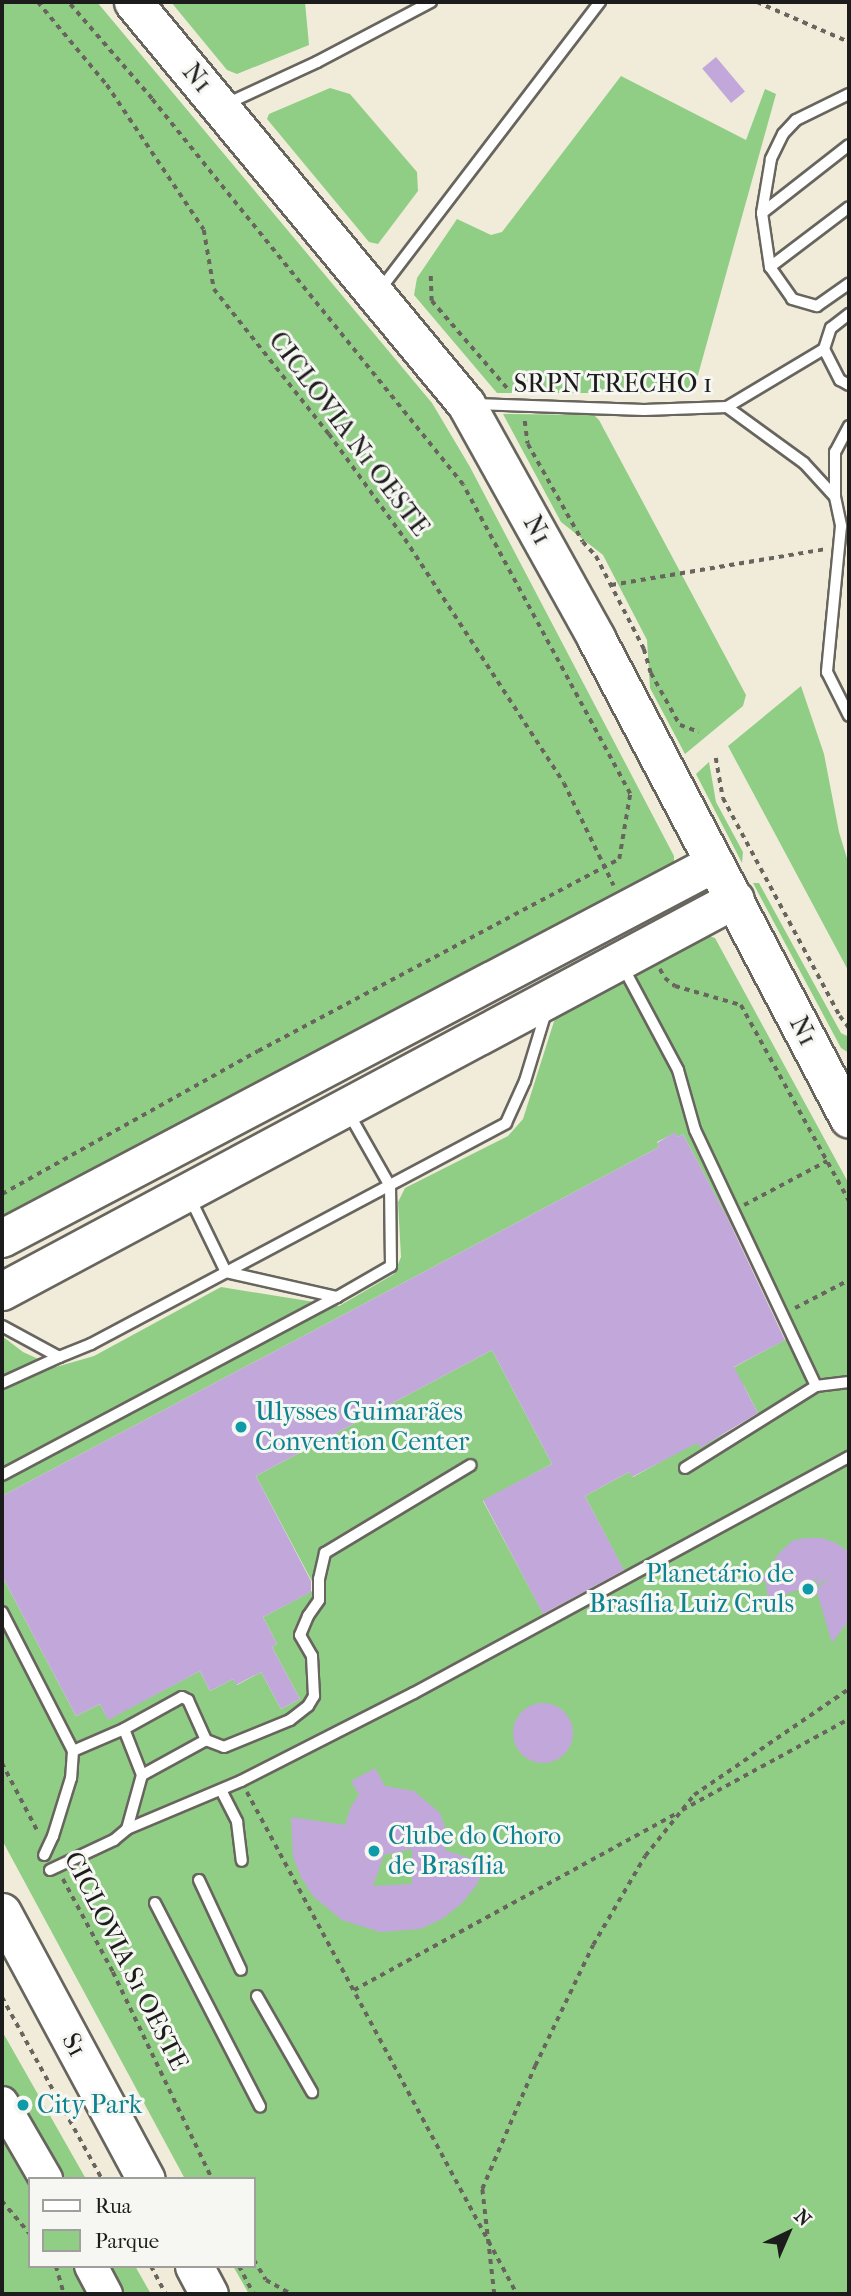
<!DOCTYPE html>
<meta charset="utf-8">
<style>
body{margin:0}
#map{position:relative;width:851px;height:2296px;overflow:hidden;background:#f1ecda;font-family:"IM FELL French Canon",serif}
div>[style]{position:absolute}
.green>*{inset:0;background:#8fce84}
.building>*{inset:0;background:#c2a8da;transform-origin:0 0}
.round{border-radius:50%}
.path>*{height:3.5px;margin-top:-1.75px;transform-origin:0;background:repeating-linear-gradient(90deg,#67655e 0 5px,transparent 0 10px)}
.roads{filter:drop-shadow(2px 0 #67655e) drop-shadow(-2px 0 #67655e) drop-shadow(0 2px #67655e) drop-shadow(0 -2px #67655e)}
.service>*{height:10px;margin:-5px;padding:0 5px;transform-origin:5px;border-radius:5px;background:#fff}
.secondary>*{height:32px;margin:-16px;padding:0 16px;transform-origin:16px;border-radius:16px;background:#fff}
.trunk>*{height:37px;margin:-18.5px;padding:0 18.5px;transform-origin:18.5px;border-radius:18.5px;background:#fff}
.dots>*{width:19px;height:19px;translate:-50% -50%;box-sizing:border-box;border:4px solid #f6f6f2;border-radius:50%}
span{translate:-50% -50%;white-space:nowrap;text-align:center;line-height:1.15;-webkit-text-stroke:6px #f6f6f2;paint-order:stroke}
.street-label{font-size:26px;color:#1c1c1c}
.culture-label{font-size:26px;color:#0d838f}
.left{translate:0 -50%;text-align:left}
.right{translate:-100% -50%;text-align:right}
.frame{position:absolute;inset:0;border:4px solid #1c1c1c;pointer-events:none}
.legend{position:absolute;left:28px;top:2177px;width:228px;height:91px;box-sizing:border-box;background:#f6f6f2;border:2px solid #9f9f9c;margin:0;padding:9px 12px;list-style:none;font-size:21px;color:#1c1c1c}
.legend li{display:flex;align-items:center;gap:14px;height:35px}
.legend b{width:35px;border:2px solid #9f9f9c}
.north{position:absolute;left:753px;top:2198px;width:70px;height:70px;-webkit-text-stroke:5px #f6f6f2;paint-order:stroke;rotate:44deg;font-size:19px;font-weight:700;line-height:28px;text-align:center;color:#1c1c1c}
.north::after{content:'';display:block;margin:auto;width:24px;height:32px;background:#1c1c1c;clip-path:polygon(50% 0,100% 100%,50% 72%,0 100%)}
</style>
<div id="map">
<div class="green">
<div style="clip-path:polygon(2px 2px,97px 2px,432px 403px,470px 467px,674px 856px,674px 866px,2px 1229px)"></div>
<div style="clip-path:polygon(171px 2px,305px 2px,309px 45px,237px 74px,227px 70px)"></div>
<div style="clip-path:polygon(621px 76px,746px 140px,765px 89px,776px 94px,693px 393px,497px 393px,414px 295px,417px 278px,457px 219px,491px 235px,502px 232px)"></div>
<div style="clip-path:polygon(330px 88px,350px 94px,417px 172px,418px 191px,378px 244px,369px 242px,267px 119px,269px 114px)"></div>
<div style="clip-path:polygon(503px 414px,594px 415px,599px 420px,746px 695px,743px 706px,685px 754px,650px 688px,647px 640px,603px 555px,561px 522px)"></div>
<div style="clip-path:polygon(801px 686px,824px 754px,839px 832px,849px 865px,849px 972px,728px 746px)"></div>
<div style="clip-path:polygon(709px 762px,716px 802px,743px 852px,742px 863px,696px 774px)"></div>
<div style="clip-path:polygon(753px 883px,759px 883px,841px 1033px,849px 1037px,849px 1053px,841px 1048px)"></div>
<div style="clip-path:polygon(701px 933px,715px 938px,849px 1184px,849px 2294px,249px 2294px,233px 2266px,254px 2266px,254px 2179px,185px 2179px,2px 1840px,2px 1576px,76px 1716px,100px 1704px,108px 1719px,200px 1671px,210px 1691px,233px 1679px,237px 1685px,261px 1672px,281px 1709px,300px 1699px,272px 1647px,277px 1644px,263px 1617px,316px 1589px,256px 1476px,492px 1350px,552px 1464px,483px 1501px,544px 1615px,625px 1573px,585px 1496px,629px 1472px,633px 1477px,680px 1451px,684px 1418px,700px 1447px,759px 1415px,744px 1386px,718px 1376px,790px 1337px,683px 1134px,678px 1137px,675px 1133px,657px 1142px,659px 1147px,2px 1496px,2px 1336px,23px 1352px,56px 1367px,94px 1356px,221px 1287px,339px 1306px,394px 1274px,401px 1257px,398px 1202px,405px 1188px,508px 1136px,523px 1119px,557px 1012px)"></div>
<div style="clip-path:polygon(2px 2031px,86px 2179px,30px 2179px,30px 2266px,135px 2266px,151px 2294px,2px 2294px)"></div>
</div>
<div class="building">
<div style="left:716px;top:57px;width:45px;height:18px;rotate:50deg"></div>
<div style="clip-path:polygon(675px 1132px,678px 1137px,683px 1134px,728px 1219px,785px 1340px,734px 1367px,758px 1413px,700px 1448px,697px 1443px,632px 1477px,629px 1472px,585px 1496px,624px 1570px,543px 1614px,483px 1500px,552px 1464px,492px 1350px,256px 1476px,311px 1581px,311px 1592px,263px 1617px,277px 1644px,272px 1647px,300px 1699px,281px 1709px,261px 1672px,236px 1685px,233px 1679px,210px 1691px,200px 1671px,108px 1720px,100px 1704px,76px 1716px,2px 1576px,2px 1496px,659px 1147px,657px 1143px)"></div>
<div style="clip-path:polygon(804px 1538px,822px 1538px,836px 1543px,849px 1552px,849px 1620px,832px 1643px,816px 1589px,831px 1577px,816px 1586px,817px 1576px,813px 1584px,768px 1601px,766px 1582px,760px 1581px,779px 1553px,792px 1541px)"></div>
<div class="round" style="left:513px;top:1703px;width:60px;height:60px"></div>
<div style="clip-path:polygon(evenodd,375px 1768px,385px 1786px,414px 1791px,440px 1813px,446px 1830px,445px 1850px,487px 1864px,476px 1886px,461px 1904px,442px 1919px,420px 1929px,380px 1932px,342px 1920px,313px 1896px,301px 1877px,293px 1857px,291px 1817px,345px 1825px,351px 1806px,359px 1795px,351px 1781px,375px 1768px,412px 1849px,412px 1884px,373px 1886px,384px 1855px,412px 1849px)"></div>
</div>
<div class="path">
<div style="left:38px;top:2px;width:108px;rotate:50.3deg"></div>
<div style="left:107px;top:85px;width:174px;rotate:56.2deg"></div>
<div style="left:204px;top:230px;width:60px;rotate:80.4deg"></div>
<div style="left:214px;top:289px;width:185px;rotate:51.6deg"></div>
<div style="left:329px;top:434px;width:130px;rotate:54.1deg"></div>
<div style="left:405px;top:539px;width:291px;rotate:56.9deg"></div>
<div style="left:564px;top:783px;width:114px;rotate:64.1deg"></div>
<div style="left:757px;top:2px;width:100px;rotate:23.5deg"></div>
<div style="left:431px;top:276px;width:25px;rotate:88deg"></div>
<div style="left:432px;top:301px;width:115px;rotate:49.2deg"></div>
<div style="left:525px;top:421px;width:23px;rotate:83deg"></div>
<div style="left:528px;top:444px;width:112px;rotate:60.7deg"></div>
<div style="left:583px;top:542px;width:19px;rotate:47deg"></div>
<div style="left:596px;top:556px;width:105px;rotate:62.7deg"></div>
<div style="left:644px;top:649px;width:25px;rotate:74deg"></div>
<div style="left:651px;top:673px;width:60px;rotate:60.9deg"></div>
<div style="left:680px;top:725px;width:20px;rotate:20deg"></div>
<div style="left:611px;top:585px;width:219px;rotate:-9.5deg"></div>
<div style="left:716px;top:758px;width:41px;rotate:80.1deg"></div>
<div style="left:723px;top:798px;width:247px;rotate:61.8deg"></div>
<div style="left:840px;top:1016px;width:15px;rotate:53deg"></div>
<div style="left:660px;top:969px;width:10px;rotate:61deg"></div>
<div style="left:665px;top:978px;width:13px;rotate:39deg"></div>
<div style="left:675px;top:986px;width:69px;rotate:16.1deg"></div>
<div style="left:741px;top:1005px;width:224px;rotate:61.1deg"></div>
<div style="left:2px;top:1194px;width:293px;rotate:-29.2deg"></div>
<div style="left:258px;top:1051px;width:409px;rotate:-28deg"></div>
<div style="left:619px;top:859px;width:66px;rotate:-80.4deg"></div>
<div style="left:630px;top:794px;width:351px;rotate:-118.4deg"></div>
<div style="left:463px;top:485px;width:496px;rotate:-128.9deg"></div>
<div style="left:152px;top:99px;width:128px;rotate:-130.9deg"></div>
<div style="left:744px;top:1205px;width:94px;rotate:-27.9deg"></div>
<div style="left:795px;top:1308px;width:61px;rotate:-27.4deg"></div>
<div style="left:2px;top:1763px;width:78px;rotate:62.4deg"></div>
<div style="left:247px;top:1792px;width:570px;rotate:61.73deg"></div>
<div style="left:682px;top:1810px;width:190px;rotate:-28.6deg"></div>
<div style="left:63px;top:1879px;width:106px;rotate:61.7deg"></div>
<div style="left:113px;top:1972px;width:229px;rotate:64.4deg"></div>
<div style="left:354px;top:1990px;width:367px;rotate:-28.7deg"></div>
<div style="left:2px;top:1997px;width:208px;rotate:61.2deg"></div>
<div style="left:2px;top:2201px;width:43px;rotate:49.7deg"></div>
<div style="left:254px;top:2260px;width:23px;rotate:59deg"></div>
<div style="left:266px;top:2280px;width:29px;rotate:29deg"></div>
<div style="left:56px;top:2266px;width:29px;rotate:74deg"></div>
<div style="left:151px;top:2266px;width:32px;rotate:62deg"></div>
<div style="left:239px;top:2266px;width:32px;rotate:62deg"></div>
<div style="left:494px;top:2294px;width:106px;rotate:-96.5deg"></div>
<div style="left:482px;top:2189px;width:134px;rotate:-66.7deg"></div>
<div style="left:535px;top:2066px;width:134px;rotate:-64.4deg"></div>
<div style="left:593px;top:1945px;width:103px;rotate:-59.7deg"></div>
<div style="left:645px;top:1856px;width:78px;rotate:-51.2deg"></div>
<div style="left:694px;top:1795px;width:188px;rotate:-34.4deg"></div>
</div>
<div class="roads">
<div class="service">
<div style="left:849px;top:94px;width:59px;rotate:153.9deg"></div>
<div style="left:796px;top:120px;width:19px;rotate:133deg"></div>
<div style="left:783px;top:134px;width:28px;rotate:116deg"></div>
<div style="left:771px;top:159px;width:55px;rotate:99.5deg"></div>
<div style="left:762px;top:213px;width:55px;rotate:81.6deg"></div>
<div style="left:770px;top:267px;width:39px;rotate:55deg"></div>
<div style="left:792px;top:299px;width:26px;rotate:16deg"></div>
<div style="left:817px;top:306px;width:39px;rotate:-35deg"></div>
<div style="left:224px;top:105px;width:102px;rotate:-24.8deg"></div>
<div style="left:317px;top:62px;width:129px;rotate:-27.8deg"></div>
<div style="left:762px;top:213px;width:110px;rotate:-38deg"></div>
<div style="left:770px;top:267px;width:99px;rotate:-37.2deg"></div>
<div style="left:379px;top:291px;width:364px;rotate:-52.6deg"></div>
<div style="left:824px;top:349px;width:35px;rotate:63deg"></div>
<div style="left:840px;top:380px;width:10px;rotate:29deg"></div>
<div style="left:475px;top:404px;width:169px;rotate:2deg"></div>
<div style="left:644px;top:410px;width:83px;rotate:-2.1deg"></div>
<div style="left:727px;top:407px;width:113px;rotate:-30.9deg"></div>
<div style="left:824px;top:349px;width:22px;rotate:-72deg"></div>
<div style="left:831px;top:328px;width:23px;rotate:-38deg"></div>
<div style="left:727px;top:407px;width:95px;rotate:36deg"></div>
<div style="left:804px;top:463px;width:46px;rotate:47.6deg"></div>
<div style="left:849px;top:426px;width:30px;rotate:118deg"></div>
<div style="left:835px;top:452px;width:45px;rotate:90deg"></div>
<div style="left:835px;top:497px;width:30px;rotate:78deg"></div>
<div style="left:841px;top:526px;width:147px;rotate:95.5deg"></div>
<div style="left:827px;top:672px;width:49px;rotate:63.4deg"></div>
<div style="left:622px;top:965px;width:119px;rotate:61.9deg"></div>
<div style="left:678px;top:1070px;width:62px;rotate:74.2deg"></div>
<div style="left:695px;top:1130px;width:283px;rotate:64.7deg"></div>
<div style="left:816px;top:1386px;width:33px;rotate:-7deg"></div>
<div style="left:190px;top:1198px;width:82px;rotate:64.1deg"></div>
<div style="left:226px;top:1272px;width:114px;rotate:12.7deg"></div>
<div style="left:337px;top:1297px;width:62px;rotate:-29.9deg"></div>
<div style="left:391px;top:1266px;width:80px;rotate:-90.7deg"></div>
<div style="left:390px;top:1186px;width:75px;rotate:-119.6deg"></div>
<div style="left:353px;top:1121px;width:9px;rotate:-144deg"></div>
<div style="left:2px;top:1326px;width:65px;rotate:28.5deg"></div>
<div style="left:59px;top:1357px;width:35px;rotate:-22deg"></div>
<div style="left:91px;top:1344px;width:470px;rotate:-28deg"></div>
<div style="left:506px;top:1123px;width:46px;rotate:-65.7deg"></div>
<div style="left:525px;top:1081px;width:72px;rotate:-73.1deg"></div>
<div style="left:2px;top:1383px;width:63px;rotate:-24.5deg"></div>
<div style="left:685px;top:1468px;width:155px;rotate:-32deg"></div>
<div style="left:2px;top:1475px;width:379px;rotate:-28deg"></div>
<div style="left:2px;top:1612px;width:156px;rotate:62.9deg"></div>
<div style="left:73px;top:1751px;width:27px;rotate:94deg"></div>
<div style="left:71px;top:1778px;width:61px;rotate:107.2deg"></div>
<div style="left:53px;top:1836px;width:21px;rotate:115deg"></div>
<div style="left:206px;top:1740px;width:19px;rotate:21deg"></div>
<div style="left:224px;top:1747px;width:71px;rotate:-22.2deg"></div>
<div style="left:290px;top:1720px;width:23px;rotate:-38deg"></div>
<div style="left:308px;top:1706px;width:12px;rotate:-59deg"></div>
<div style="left:314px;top:1696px;width:40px;rotate:-92.9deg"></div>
<div style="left:312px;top:1656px;width:24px;rotate:-120deg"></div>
<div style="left:300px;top:1635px;width:21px;rotate:-67deg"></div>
<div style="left:308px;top:1616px;width:19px;rotate:-55deg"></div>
<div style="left:319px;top:1600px;width:21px;rotate:-90deg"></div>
<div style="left:319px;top:1579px;width:27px;rotate:-77deg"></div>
<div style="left:325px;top:1553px;width:170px;rotate:-31.1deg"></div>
<div style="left:73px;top:1751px;width:56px;rotate:-23.3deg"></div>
<div style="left:221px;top:1790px;width:36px;rotate:63deg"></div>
<div style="left:237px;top:1822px;width:39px;rotate:83deg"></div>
<div style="left:127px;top:1829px;width:124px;rotate:-22.8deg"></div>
<div style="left:241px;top:1781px;width:194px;rotate:-27deg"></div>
<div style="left:414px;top:1693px;width:495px;rotate:-28.5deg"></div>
<div style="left:50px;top:1870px;width:71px;rotate:-25.1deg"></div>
<div style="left:114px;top:1840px;width:17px;rotate:-40deg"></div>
<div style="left:127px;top:1829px;width:56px;rotate:-74.5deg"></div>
<div style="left:142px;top:1775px;width:49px;rotate:-111.4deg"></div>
<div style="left:124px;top:1729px;width:66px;rotate:-28.9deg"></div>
<div style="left:182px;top:1697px;width:7px;rotate:27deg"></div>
<div style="left:188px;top:1700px;width:44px;rotate:65.8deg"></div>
<div style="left:206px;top:1740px;width:73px;rotate:151.3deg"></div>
<div style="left:199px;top:1880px;width:99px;rotate:65deg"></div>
<div style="left:155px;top:1903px;width:229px;rotate:62.7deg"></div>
<div style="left:257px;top:1996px;width:111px;rotate:60.2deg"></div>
</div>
<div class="secondary">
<div style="left:2px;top:2103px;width:88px;rotate:59.9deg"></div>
<div style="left:91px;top:2266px;width:32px;rotate:62deg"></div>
</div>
<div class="trunk">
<div style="left:133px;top:2px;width:522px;rotate:50.36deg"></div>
<div style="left:466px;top:404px;width:268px;rotate:60.9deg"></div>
<div style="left:596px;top:638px;width:543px;rotate:62.26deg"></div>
<div style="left:2px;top:1238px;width:805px;rotate:-27.78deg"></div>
<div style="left:2px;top:1291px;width:831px;rotate:-28.14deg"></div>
<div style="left:2px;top:1912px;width:303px;rotate:61.7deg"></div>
<div style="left:194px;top:2266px;width:32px;rotate:62deg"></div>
</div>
</div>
<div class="dots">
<div style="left:241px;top:1427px;background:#0f9aa8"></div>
<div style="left:808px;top:1589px;background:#0f9aa8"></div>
<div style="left:374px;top:1851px;background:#0f9aa8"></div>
<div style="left:23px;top:2105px;background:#0f9aa8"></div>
</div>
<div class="street-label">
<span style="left:197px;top:78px;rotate:50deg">N1</span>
<span style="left:613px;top:384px">SRPN TRECHO 1</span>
<span style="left:349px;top:434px;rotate:53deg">CICLOVIA N1 OESTE</span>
<span style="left:537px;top:530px;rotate:61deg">N1</span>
<span style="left:803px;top:1031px;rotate:63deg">N1</span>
<span style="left:126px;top:1961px;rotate:63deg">CICLOVIA S1 OESTE</span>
<span style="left:74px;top:2045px;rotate:62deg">S1</span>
</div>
<div class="culture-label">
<span class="left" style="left:255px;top:1427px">Ulysses Guimarães<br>Convention Center</span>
<span class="right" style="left:794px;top:1589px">Planetário de<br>Brasília Luiz Cruls</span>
<span class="left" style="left:388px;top:1851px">Clube do Choro<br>de Brasília</span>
<span class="left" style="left:37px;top:2105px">City Park</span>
</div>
<div class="frame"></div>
<ul class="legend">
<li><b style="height:9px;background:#fff"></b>Rua</li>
<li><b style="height:19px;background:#8fce84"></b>Parque</li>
</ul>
<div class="north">N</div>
</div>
